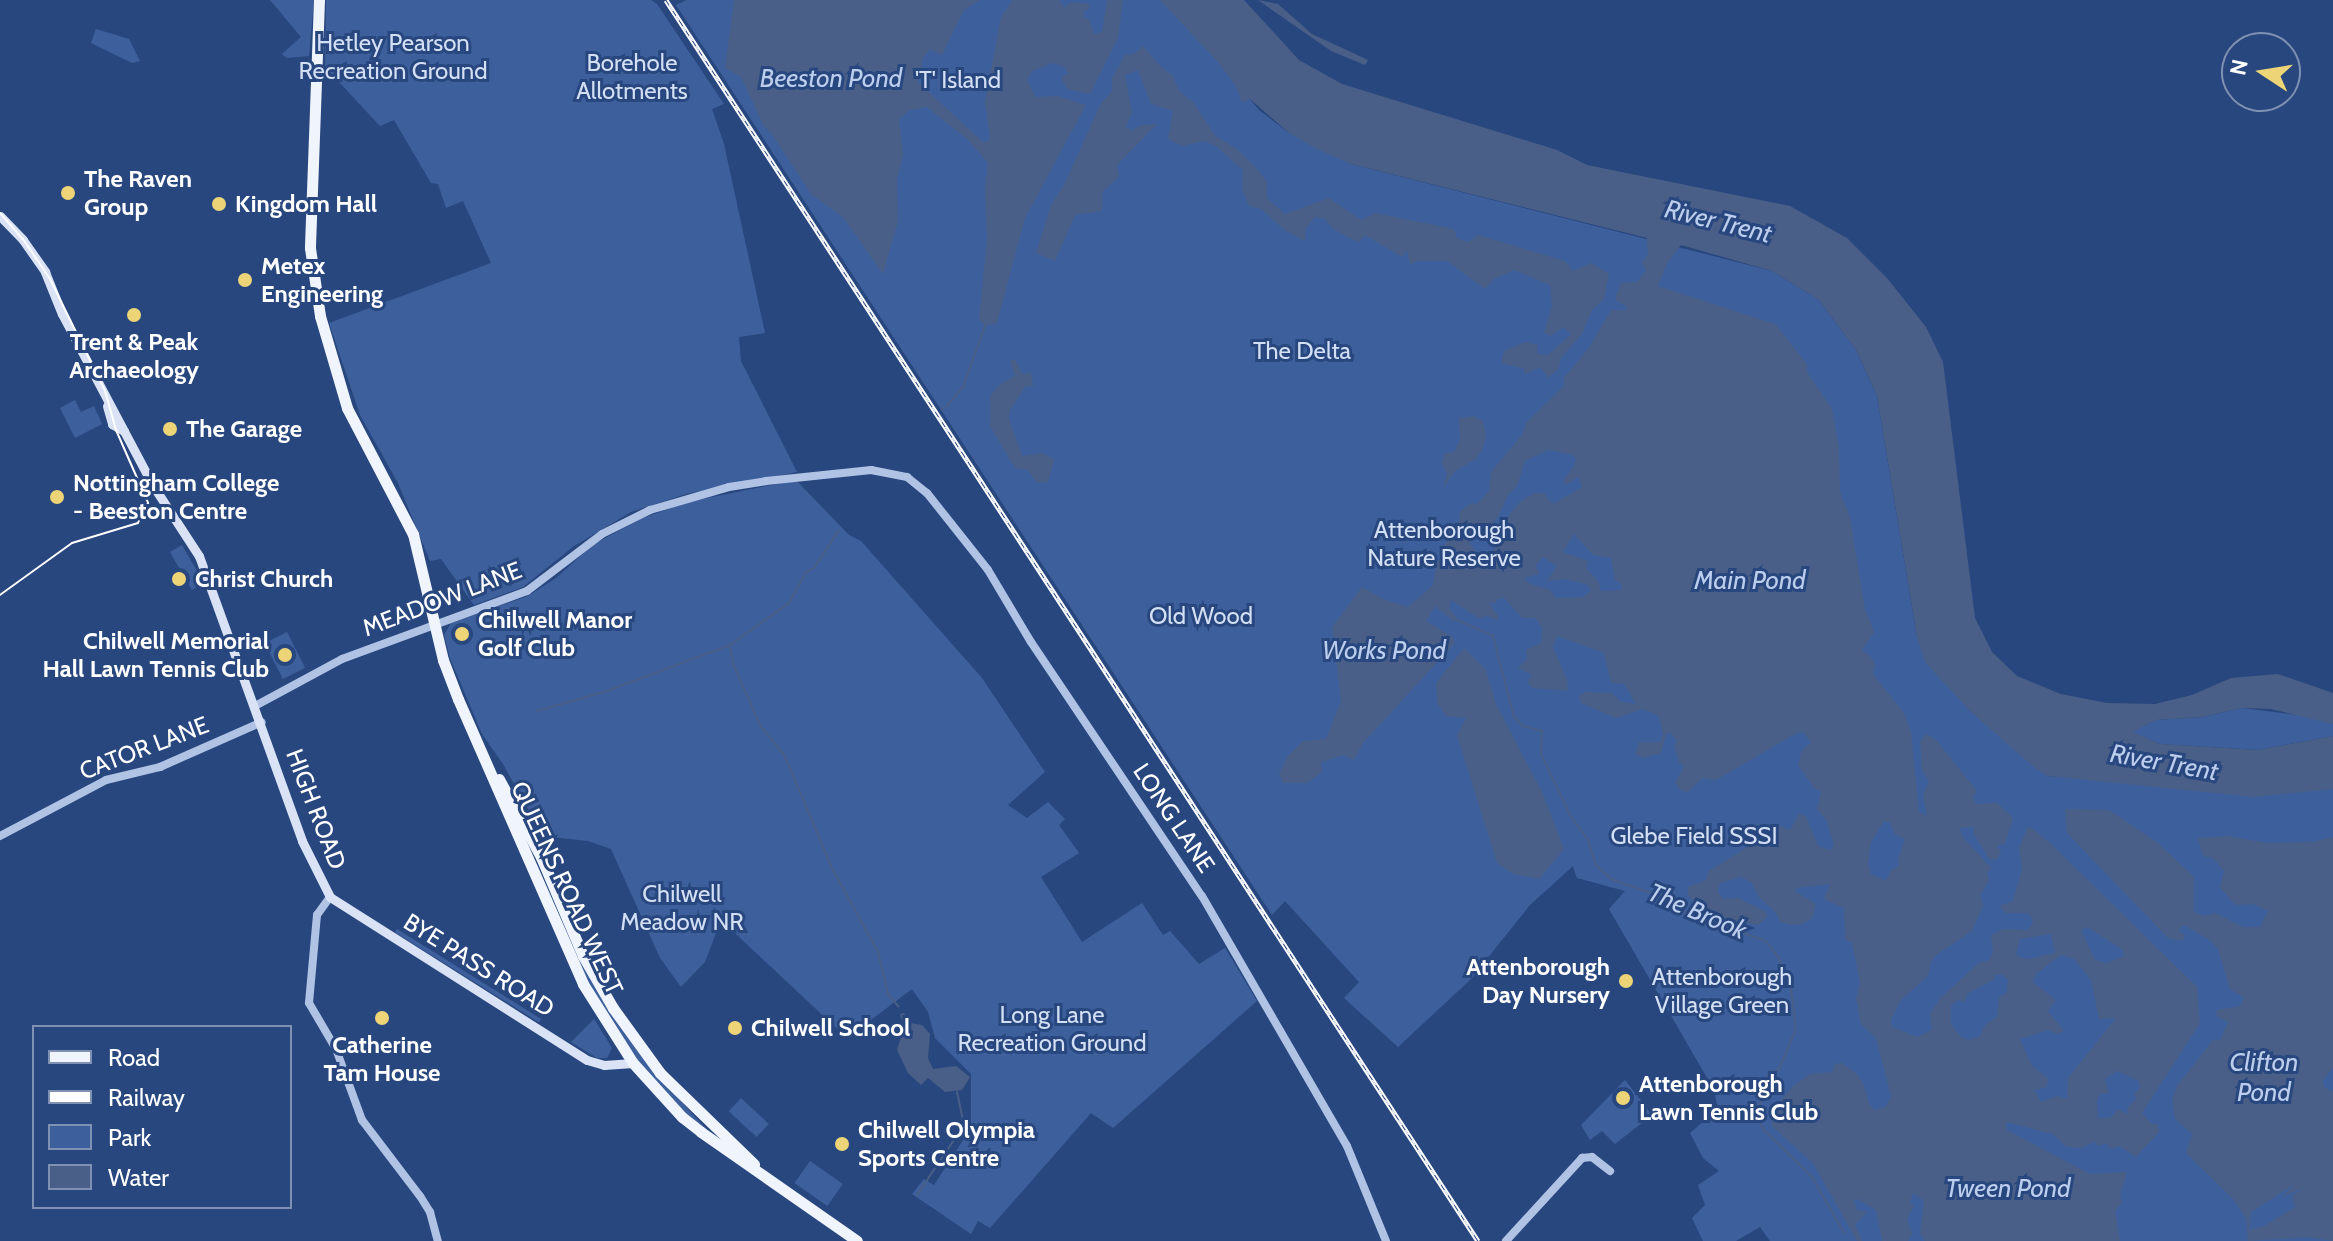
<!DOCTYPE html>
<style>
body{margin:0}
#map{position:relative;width:2333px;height:1241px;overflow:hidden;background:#29477f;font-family:Cabin,sans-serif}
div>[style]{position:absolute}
.green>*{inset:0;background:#3d609c;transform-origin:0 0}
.water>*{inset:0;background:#495f87}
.stream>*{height:2px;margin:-1px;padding:0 1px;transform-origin:1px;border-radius:1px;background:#495f87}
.tertiary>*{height:8px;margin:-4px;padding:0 4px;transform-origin:4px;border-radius:4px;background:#b0c3e5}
.secondary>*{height:9px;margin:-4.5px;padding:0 4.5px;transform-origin:4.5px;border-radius:4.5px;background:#d9e3f5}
.primary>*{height:11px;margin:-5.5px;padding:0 5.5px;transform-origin:5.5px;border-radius:5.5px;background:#f0f4fd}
.tram>*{height:2px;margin:-1px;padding:0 1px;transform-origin:1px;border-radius:1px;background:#fff}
.rail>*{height:5px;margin-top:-2.5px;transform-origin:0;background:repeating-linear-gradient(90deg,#29477f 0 6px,#fff 0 12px);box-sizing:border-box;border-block:2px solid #fff}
.dots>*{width:22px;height:22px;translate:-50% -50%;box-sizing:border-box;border:4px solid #29477f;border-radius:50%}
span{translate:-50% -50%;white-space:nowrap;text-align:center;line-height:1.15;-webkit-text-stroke:6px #29477f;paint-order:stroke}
.park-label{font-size:24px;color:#d2dff4}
.poi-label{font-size:24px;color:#fff;font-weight:700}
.left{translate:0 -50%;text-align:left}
.right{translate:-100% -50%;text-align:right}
.street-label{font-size:24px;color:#fff}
.water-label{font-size:26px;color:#bbceed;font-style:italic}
.legend{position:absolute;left:32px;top:1025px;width:260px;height:184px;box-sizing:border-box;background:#29477f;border:2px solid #7f91b2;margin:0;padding:10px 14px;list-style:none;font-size:24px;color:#fff}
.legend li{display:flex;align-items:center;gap:16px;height:40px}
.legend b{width:40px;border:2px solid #7f91b2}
.north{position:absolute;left:2221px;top:32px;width:80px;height:80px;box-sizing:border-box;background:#29477f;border:2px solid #7f91b2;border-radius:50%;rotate:282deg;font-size:22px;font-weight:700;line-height:32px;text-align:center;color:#fff}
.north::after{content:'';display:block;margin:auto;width:28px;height:36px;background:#ecd477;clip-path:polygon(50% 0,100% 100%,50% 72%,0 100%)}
</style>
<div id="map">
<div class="green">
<div style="clip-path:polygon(270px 0,314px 0,309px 56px,287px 58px,282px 54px,301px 37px)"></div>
<div style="clip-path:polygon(326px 0,651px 0,657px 4px,724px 104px,712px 109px,724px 144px,765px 333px,739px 337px,741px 361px,797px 472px,686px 494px,631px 512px,574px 546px,523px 587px,474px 605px,441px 559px,430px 561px,398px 483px,360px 415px,329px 323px,491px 263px,463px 201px,446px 208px,438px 184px,431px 183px,394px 120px,380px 126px,325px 67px)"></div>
<div style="clip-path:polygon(686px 0,1167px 0,1259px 110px,1289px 133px,1351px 164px,1772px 271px,1819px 300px,1856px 350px,1877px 396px,1917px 637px,1969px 710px,2048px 776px,2188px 788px,2333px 789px,2333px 1241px,1770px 1241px,1760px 1227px,1736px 1241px,1703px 1241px,1692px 1218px,1705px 1205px,1698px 1185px,1719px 1171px,1703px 1158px,1690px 1133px,1718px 1109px,1715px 1095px,1720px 1092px,1718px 1086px,1713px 1088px,1609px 909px,1625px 891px,1577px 878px,1573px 866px,1530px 905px,1470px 980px,1398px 1047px,1344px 998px,1359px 982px,1285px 901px,1272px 915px,676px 5px)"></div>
<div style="clip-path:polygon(96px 29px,129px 39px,140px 61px,132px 63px,91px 43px)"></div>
<div style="clip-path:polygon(75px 400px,81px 412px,94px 406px,102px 424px,75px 438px,60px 408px)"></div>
<div style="clip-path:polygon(796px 480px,849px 535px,861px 541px,982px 678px,1045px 772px,1008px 805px,1027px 818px,1048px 802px,1065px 819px,1059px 825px,1079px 853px,1041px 877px,1082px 942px,1142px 903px,1163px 935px,1170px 931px,1199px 964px,1225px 948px,1257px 1001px,1113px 1128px,1091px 1113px,990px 1228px,978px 1221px,971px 1234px,912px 1194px,924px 1179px,934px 1185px,971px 1128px,971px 1074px,935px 1038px,928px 1012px,912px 989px,847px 1038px,721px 920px,705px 962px,681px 987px,660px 958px,611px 849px,588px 841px,543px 836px,503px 764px,482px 734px,450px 658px,444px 635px,451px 623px,528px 596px,556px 578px,594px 544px,643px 518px,688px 502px)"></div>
<div style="left:182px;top:545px;width:44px;height:14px;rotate:60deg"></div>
<div style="left:287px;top:632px;width:40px;height:25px;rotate:63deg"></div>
<div style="clip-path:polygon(2242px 708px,2322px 718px,2333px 724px,2333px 736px,2257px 750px,2160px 744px,2132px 732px,2156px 720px,2202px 717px)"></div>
<div style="clip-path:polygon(541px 870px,575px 947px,676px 1096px,706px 1129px,687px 1117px,633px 1057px,588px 985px)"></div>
<div style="left:397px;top:929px;width:170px;height:4px;rotate:32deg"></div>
<div style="clip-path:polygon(594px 1019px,612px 1048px,607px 1058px,597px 1058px,571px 1042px)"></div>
<div style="clip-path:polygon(1625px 1080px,1652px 1115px,1615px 1144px,1602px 1131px,1590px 1140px,1581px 1125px)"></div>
<div style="left:741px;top:1098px;width:38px;height:18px;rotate:43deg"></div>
<div style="left:810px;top:1161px;width:40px;height:27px;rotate:35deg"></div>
</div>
<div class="water">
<div style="clip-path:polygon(734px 0,980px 0,964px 10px,942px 55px,930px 49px,923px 58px,918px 82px,984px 143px,990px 139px,985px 102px,1001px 17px,1013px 0,1059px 0,1064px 8px,1071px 2px,1088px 4px,1090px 8px,1084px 11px,1084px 17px,1089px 20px,1094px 34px,1102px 32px,1107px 0,1123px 0,1118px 38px,1090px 94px,1067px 89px,1061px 78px,1068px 73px,1064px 67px,1053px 63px,1032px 71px,1027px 80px,1035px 97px,1058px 96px,1086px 105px,1025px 218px,997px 323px,985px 326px,979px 319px,987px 240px,985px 189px,988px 163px,967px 139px,927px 107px,910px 110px,899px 119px,903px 154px,897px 180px,898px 221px,883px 274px,843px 217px,811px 194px,772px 134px,764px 126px,741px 77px,725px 68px)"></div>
<div style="clip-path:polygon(evenodd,1160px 0,1244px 0,1299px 60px,1342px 84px,1557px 150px,1587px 165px,1790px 206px,1847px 238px,1887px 278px,1926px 327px,1943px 362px,1975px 618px,1992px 652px,2017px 676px,2061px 694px,2107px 703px,2155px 704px,2192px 695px,2231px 678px,2278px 674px,2333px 693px,2333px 724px,2271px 709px,2242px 708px,2202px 717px,2156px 720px,2133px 732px,2160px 744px,2257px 750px,2333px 736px,2333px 789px,2254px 797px,2048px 776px,2036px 769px,1969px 710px,1925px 662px,1917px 637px,1877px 396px,1856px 350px,1819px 300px,1772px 271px,1681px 245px,1667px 263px,1658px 286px,1775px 324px,1807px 364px,1807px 372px,1832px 409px,1839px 448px,1840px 492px,1850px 517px,1865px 609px,1874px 632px,1862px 650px,1871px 657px,1875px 664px,1873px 674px,1904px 713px,1911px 732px,1919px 812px,1927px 816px,1923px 796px,1929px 781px,1922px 770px,1920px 742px,1926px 734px,1936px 740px,1977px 791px,1973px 797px,1976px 804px,1997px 803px,2013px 818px,2005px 844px,1997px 846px,2001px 852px,1997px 860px,1989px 859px,1974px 834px,1974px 827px,1959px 828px,1964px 838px,1991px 868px,1987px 873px,1989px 881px,1980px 895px,1983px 906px,1972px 931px,1937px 954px,1931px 962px,1928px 976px,1901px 1000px,1891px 1020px,1892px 1027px,1917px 1037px,1932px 1030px,1930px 1014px,1940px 998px,1979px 963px,1989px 960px,1993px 952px,1991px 935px,2003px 929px,2027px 930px,2031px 926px,2033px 921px,2028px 913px,2006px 913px,2000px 906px,2013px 901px,2022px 869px,2019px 848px,2027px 828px,2032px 828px,2051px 844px,2197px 987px,2200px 1023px,2142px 1113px,2152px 1124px,2158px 1124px,2159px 1132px,2136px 1157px,2119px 1146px,2110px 1149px,2106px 1143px,2098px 1146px,2094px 1142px,2081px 1148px,2066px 1147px,2053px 1134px,2006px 1122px,2007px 1130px,2090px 1174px,2127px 1172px,2120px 1195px,2122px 1203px,2115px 1211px,2120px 1241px,1925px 1241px,1920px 1233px,1924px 1201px,1913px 1193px,1910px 1203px,1914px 1206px,1907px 1219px,1912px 1234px,1908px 1241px,1882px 1241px,1876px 1210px,1858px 1199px,1854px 1201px,1857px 1210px,1867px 1212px,1855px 1225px,1862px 1241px,1857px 1241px,1813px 1163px,1772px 1126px,1772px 1111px,1792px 1087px,1810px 1074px,1832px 1072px,1835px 1064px,1842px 1063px,1857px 1074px,1864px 1085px,1869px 1104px,1875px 1110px,1886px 1107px,1891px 1096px,1876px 1038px,1861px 1024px,1856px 999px,1860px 983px,1852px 943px,1845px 939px,1844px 908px,1824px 899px,1830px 884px,1796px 888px,1796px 892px,1815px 903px,1815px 908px,1812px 918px,1803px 924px,1791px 925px,1780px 922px,1776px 913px,1759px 897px,1751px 882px,1741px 877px,1720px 883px,1718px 892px,1723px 899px,1738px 898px,1766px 912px,1767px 917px,1758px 925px,1708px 916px,1688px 895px,1688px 887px,1706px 880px,1709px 871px,1781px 826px,1790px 830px,1799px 814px,1806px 816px,1818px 846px,1830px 850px,1834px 846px,1827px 821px,1817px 809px,1821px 792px,1814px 788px,1798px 765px,1801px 752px,1811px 742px,1803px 732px,1797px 733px,1716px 780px,1702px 778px,1688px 792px,1681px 791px,1675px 782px,1684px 767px,1679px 762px,1674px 746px,1677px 741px,1671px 733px,1666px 734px,1661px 753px,1643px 758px,1635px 754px,1639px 742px,1660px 742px,1663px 735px,1659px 716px,1643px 709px,1616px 718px,1581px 703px,1579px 696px,1585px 692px,1612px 693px,1621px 702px,1636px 704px,1624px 684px,1611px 683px,1604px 653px,1557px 636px,1553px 647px,1567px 680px,1568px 691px,1532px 688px,1528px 683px,1531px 674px,1518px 668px,1527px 659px,1526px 650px,1541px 643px,1542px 628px,1535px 618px,1522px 618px,1504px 598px,1497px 599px,1495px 604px,1488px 602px,1499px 617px,1497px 620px,1487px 616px,1478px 618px,1451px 600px,1449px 608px,1457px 618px,1453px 621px,1435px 606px,1426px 621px,1454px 638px,1454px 644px,1363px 743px,1354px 760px,1343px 755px,1321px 762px,1322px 772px,1307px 783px,1283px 783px,1279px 773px,1288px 756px,1303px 741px,1326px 739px,1341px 701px,1332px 627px,1362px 587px,1385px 600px,1408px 607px,1433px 585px,1437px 562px,1441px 559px,1448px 535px,1459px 522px,1460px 512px,1471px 503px,1477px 504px,1489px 491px,1491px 472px,1522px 435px,1526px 423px,1564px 386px,1564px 378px,1590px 346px,1611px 310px,1626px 310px,1625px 305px,1616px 301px,1616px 296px,1621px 283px,1637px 282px,1646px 271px,1642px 262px,1648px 255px,1647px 238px,1351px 164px,1317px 149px,1289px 133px,1250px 99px,1242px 102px,1236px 86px,1217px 61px,1160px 0,1548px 450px,1573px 455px,1576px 459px,1574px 466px,1563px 481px,1566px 485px,1578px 477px,1582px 487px,1555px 503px,1550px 502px,1544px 493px,1534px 493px,1520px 502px,1509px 515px,1499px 543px,1492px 552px,1479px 557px,1470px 543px,1476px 531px,1492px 524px,1498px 517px,1508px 495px,1517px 486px,1525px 461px,1548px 450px,1160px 0,1574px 534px,1593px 555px,1611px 558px,1615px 580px,1622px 585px,1621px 590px,1601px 591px,1598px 581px,1586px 568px,1588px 561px,1563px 552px,1574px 534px,1160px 0,1543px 557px,1557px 566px,1547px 581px,1564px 579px,1586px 584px,1591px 590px,1583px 597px,1556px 598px,1550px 590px,1528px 583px,1524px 578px,1539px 574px,1536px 565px,1543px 557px,1160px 0,1884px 821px,1890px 823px,1895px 834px,1905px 839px,1898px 859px,1899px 866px,1891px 870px,1886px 881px,1871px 874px,1868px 864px,1871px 842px,1884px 821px,1160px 0,2087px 927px,2123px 950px,2124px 956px,2107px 963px,2095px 960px,2081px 930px,2087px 927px,1160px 0,2051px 934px,2055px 953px,2027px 959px,2016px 955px,2020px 939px,2051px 934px,1160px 0,2061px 955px,2074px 959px,2091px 980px,2099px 1019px,2116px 1018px,2068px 1078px,2067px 1099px,2057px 1096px,2041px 1102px,2034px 1090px,2047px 1087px,2048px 1079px,2031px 1064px,2020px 1039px,2048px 1030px,2057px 1034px,2064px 1031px,2048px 1011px,2056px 1000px,2033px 982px,2036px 974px,2061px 955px,1160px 0,1994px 975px,2003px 975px,2008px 980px,2007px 992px,1999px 998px,1997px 1017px,1985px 1025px,1980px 1036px,1969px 1040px,1961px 1037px,1951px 1024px,1951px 1006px,1958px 1000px,1965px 1002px,1967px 994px,1995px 979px,1994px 975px,1160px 0,2117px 1071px,2139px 1081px,2140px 1087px,2134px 1095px,2137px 1098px,2128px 1107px,2127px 1114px,2118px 1109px,2110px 1118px,2098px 1118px,2097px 1100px,2100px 1094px,2109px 1094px,2105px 1079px,2117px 1071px)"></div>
<div style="clip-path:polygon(1258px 0,1278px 4px,1312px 34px,1368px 60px,1365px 65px,1331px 51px)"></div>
<div style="clip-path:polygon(1143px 46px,1160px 66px,1173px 76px,1179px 91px,1194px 103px,1215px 136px,1237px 149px,1259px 171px,1267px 182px,1267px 198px,1285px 214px,1329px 198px,1361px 220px,1375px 213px,1454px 229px,1457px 238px,1468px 242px,1478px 235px,1565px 261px,1573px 271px,1591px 263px,1609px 274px,1604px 299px,1592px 310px,1582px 334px,1561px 358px,1559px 368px,1548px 378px,1541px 367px,1525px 374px,1523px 368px,1501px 363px,1504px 351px,1525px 342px,1538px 345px,1537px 354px,1548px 355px,1571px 334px,1563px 327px,1551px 336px,1544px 333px,1552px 306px,1550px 285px,1514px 270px,1494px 279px,1485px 289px,1447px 261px,1417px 261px,1410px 265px,1407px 250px,1402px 257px,1365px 235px,1358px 242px,1333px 229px,1325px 219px,1315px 217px,1306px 228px,1305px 241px,1286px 231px,1261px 209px,1249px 206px,1242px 189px,1243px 170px,1216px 146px,1204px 141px,1182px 146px,1168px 139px,1173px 111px,1151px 104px,1138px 70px,1125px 75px,1132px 113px,1126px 126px,1131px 131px,1141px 125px,1157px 124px,1117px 165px,1119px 177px,1102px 192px,1102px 211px,1075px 215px,1055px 261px,1036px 253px,1051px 205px,1065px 183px,1100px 105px,1112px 91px,1112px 78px,1125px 55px,1134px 54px)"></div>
<div style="clip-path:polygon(1015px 359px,1022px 374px,1031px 372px,1033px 386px,1025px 387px,1010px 410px,1009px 419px,1022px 456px,1042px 453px,1054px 459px,1048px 483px,1036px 482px,1028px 470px,1015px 468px,990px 426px,990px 396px,999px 385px,1015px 376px,1010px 361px)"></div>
<div style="clip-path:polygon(1473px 416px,1483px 421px,1486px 436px,1482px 450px,1476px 459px,1455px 471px,1443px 488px,1447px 474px,1442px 463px,1445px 453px,1454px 452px,1460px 440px,1459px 418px)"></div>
<div style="clip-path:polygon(1464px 648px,1486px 670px,1496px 704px,1543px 794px,1564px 849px,1539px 879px,1513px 874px,1497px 863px,1457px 735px,1466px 718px,1446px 716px,1437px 703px,1436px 683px)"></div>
<div style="clip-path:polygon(evenodd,2065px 809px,2109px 810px,2158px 843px,2194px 877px,2194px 912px,2204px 916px,2215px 913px,2243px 927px,2260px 927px,2268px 911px,2253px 904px,2235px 905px,2220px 887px,2224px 871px,2213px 858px,2203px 856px,2198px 838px,2228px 836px,2268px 843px,2312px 842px,2333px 837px,2333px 1068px,2323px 1080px,2324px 1087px,2333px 1092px,2333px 1241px,2307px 1237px,2248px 1241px,2246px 1218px,2233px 1199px,2186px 1153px,2192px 1134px,2175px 1119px,2172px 1100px,2177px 1086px,2213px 1040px,2220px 1040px,2228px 1022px,2216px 1016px,2217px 1010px,2240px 1006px,2244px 998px,2230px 989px,2218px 949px,2211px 941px,2184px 925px,2178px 930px,2185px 936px,2183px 941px,2168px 938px,2067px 833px,2065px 809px,2295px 1184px,2282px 1197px,2304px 1188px,2292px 1196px,2295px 1207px,2264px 1226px,2249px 1230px,2251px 1212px,2295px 1184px)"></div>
<div style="clip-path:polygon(904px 1013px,910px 1023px,922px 1025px,930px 1034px,928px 1058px,933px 1069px,956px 1066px,970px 1077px,962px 1090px,945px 1092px,928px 1078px,921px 1085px,908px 1073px,897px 1050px,904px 1027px,900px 1014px)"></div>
</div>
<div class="stream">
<div style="left:946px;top:407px;width:26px;rotate:-50deg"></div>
<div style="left:963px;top:387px;width:65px;rotate:-70.2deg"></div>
<div style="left:942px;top:410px;width:3px;rotate:-45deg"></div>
<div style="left:1455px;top:619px;width:42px;rotate:24.1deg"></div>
<div style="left:1493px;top:636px;width:84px;rotate:75.5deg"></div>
<div style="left:1514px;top:717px;width:12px;rotate:48deg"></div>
<div style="left:1522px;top:726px;width:21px;rotate:14deg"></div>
<div style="left:1542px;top:731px;width:23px;rotate:92deg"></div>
<div style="left:1541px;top:754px;width:70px;rotate:64.5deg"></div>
<div style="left:1571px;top:817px;width:26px;rotate:53deg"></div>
<div style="left:1587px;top:838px;width:28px;rotate:72deg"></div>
<div style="left:1596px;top:865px;width:21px;rotate:43deg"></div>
<div style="left:1611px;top:879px;width:60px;rotate:19.3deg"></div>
<div style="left:1668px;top:899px;width:18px;rotate:41deg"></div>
<div style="left:1682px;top:911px;width:89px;rotate:19.7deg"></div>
<div style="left:1766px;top:941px;width:20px;rotate:53deg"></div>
<div style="left:1778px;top:957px;width:35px;rotate:68deg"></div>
<div style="left:1791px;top:989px;width:40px;rotate:82.9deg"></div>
<div style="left:1796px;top:1029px;width:43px;rotate:113deg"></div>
<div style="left:1779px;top:1069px;width:14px;rotate:150deg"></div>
<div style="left:1767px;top:1076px;width:42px;rotate:103.7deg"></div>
<div style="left:1757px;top:1117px;width:15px;rotate:62deg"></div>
<div style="left:1764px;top:1130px;width:67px;rotate:44.4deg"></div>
<div style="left:1812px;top:1177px;width:64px;rotate:60.3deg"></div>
<div style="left:730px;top:645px;width:19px;rotate:81deg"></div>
<div style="left:733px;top:664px;width:69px;rotate:66deg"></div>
<div style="left:761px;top:727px;width:35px;rotate:50deg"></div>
<div style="left:784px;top:754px;width:124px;rotate:67.2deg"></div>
<div style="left:832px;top:868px;width:96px;rotate:61.3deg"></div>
<div style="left:878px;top:952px;width:43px;rotate:76.6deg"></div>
<div style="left:888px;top:994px;width:16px;rotate:50deg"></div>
<div style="left:537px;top:711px;width:73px;rotate:-15.9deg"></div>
<div style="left:607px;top:691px;width:131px;rotate:-20.5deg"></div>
<div style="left:730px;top:645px;width:72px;rotate:-35.4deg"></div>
<div style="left:789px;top:603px;width:35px;rotate:-61deg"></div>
<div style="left:806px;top:572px;width:9px;rotate:-27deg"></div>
<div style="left:814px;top:568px;width:45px;rotate:-56.7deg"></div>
<div style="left:917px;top:1195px;width:84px;rotate:-56.1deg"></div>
<div style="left:964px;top:1125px;width:34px;rotate:-102deg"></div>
</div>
<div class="tertiary">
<div style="left:255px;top:706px;width:99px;rotate:-28.4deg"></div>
<div style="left:342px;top:659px;width:197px;rotate:-20.2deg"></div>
<div style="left:527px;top:591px;width:94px;rotate:-37.2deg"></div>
<div style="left:602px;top:534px;width:54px;rotate:-26.6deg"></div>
<div style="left:650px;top:510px;width:82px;rotate:-16.2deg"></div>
<div style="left:729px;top:487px;width:37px;rotate:-9deg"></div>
<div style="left:766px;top:481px;width:106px;rotate:-6deg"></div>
<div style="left:871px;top:470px;width:37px;rotate:11deg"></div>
<div style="left:907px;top:477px;width:26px;rotate:39deg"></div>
<div style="left:927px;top:493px;width:98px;rotate:51.6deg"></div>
<div style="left:988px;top:570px;width:84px;rotate:59.2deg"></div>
<div style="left:1031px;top:642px;width:306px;rotate:56.1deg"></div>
<div style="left:1202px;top:896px;width:289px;rotate:59.9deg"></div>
<div style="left:1347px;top:1146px;width:103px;rotate:67.7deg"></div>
<div style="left:0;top:836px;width:120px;rotate:-27.8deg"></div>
<div style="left:106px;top:780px;width:56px;rotate:-13.5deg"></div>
<div style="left:160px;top:767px;width:111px;rotate:-23.8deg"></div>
<div style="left:330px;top:897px;width:22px;rotate:126deg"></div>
<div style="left:317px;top:915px;width:88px;rotate:95.2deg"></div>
<div style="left:309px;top:1003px;width:53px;rotate:59.6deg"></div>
<div style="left:336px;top:1049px;width:76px;rotate:69.9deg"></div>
<div style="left:362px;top:1120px;width:96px;rotate:52.7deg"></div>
<div style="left:420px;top:1196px;width:19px;rotate:58deg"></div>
<div style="left:430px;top:1212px;width:30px;rotate:75deg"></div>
<div style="left:1506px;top:1241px;width:113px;rotate:-47.5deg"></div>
<div style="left:1582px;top:1158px;width:10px;rotate:-6deg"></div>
<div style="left:1592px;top:1157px;width:23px;rotate:38deg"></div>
</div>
<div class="secondary">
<div style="left:0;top:216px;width:33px;rotate:46deg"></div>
<div style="left:23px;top:240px;width:39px;rotate:55deg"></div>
<div style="left:45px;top:272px;width:45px;rotate:68deg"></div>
<div style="left:62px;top:314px;width:192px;rotate:62.1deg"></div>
<div style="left:152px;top:484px;width:86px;rotate:56.9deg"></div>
<div style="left:199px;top:556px;width:303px;rotate:70.1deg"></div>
<div style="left:302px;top:841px;width:63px;rotate:63.4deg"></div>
<div style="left:330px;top:897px;width:304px;rotate:32.4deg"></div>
<div style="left:587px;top:1060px;width:18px;rotate:16deg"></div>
<div style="left:604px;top:1065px;width:29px;rotate:-4deg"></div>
<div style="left:107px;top:406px;width:19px;rotate:74deg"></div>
<div style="left:112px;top:424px;width:14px;rotate:30deg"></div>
</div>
<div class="primary">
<div style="left:319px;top:0;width:248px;rotate:92.1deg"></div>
<div style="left:310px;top:248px;width:69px;rotate:81.6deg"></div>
<div style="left:320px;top:316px;width:96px;rotate:73.6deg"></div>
<div style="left:347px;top:408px;width:142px;rotate:62.4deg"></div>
<div style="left:413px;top:534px;width:130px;rotate:76.6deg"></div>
<div style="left:443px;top:660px;width:42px;rotate:69deg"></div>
<div style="left:458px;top:699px;width:311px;rotate:66.3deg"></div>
<div style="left:583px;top:984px;width:93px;rotate:57.7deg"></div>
<div style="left:633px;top:1063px;width:73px;rotate:47.8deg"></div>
<div style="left:682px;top:1117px;width:24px;rotate:38deg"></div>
<div style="left:701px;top:1132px;width:190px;rotate:34.9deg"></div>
<div style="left:499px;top:779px;width:89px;rotate:61.7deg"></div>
<div style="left:541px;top:857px;width:108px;rotate:67deg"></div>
<div style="left:583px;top:956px;width:60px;rotate:60deg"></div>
<div style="left:613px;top:1008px;width:80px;rotate:54.1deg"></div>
<div style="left:660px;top:1073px;width:131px;rotate:44.1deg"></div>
</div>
<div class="tram">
<div style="left:0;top:213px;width:35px;rotate:49deg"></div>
<div style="left:23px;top:239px;width:48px;rotate:56deg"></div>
<div style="left:50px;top:279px;width:125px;rotate:63.8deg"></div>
<div style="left:105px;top:391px;width:41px;rotate:74.2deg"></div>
<div style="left:116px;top:430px;width:80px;rotate:66.3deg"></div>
<div style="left:148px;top:503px;width:22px;rotate:117deg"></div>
<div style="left:138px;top:523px;width:69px;rotate:163.1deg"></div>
<div style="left:72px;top:543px;width:89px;rotate:144.2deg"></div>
</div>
<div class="rail">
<div style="left:666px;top:0;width:1483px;rotate:56.8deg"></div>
</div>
<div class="dots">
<div style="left:68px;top:193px;background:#ecd477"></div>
<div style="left:219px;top:204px;background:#ecd477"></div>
<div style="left:245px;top:280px;background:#ecd477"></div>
<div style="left:134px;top:315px;background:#ecd477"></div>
<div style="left:170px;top:429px;background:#ecd477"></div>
<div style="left:57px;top:497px;background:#ecd477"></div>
<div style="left:179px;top:579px;background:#ecd477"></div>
<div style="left:462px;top:634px;background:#ecd477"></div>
<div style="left:285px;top:655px;background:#ecd477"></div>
<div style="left:1626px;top:981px;background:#ecd477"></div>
<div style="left:382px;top:1018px;background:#ecd477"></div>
<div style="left:735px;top:1028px;background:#ecd477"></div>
<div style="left:1623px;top:1098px;background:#ecd477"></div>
<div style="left:842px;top:1144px;background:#ecd477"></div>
</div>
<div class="park-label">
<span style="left:393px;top:57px">Hetley Pearson<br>Recreation Ground</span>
<span style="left:632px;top:77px">Borehole<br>Allotments</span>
<span style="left:958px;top:80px">'T' Island</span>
<span style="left:1302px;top:351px">The Delta</span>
<span style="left:1444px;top:544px">Attenborough<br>Nature Reserve</span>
<span style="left:1201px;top:616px">Old Wood</span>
<span style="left:1694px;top:836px">Glebe Field SSSI</span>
<span style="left:682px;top:908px">Chilwell<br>Meadow NR</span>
<span style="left:1722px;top:991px">Attenborough<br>Village Green</span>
<span style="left:1052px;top:1029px">Long Lane<br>Recreation Ground</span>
</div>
<div class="poi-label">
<span class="left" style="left:84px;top:193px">The Raven<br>Group</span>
<span class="left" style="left:235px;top:204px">Kingdom Hall</span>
<span class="left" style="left:261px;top:280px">Metex<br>Engineering</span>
<span style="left:134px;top:356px">Trent &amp; Peak<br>Archaeology</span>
<span class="left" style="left:186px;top:429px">The Garage</span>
<span class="left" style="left:73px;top:497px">Nottingham College<br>- Beeston Centre</span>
<span class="left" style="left:195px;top:579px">Christ Church</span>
<span class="left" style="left:478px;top:634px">Chilwell Manor<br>Golf Club</span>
<span class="right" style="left:269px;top:655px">Chilwell Memorial<br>Hall Lawn Tennis Club</span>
<span class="right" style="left:1610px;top:981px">Attenborough<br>Day Nursery</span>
<span class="left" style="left:751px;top:1028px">Chilwell School</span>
<span style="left:382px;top:1059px">Catherine<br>Tam House</span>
<span class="left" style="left:1639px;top:1098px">Attenborough<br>Lawn Tennis Club</span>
<span class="left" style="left:858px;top:1144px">Chilwell Olympia<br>Sports Centre</span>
</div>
<div class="street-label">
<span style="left:442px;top:599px;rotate:-21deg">MEADOW LANE</span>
<span style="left:144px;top:748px;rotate:-21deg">CATOR LANE</span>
<span style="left:316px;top:809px;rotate:69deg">HIGH ROAD</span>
<span style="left:1174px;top:818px;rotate:56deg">LONG LANE</span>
<span style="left:567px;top:888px;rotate:65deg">QUEENS ROAD WEST</span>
<span style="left:479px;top:965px;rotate:32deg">BYE PASS ROAD</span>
</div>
<div class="water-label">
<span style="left:831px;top:79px">Beeston Pond</span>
<span style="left:1718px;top:222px;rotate:14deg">River Trent</span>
<span style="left:1750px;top:581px">Main Pond</span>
<span style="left:1384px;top:651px">Works Pond</span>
<span style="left:2164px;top:763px;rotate:10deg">River Trent</span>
<span style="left:1697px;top:912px;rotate:23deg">The Brook</span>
<span style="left:2264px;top:1078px">Clifton<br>Pond</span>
<span style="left:2008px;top:1189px">Tween Pond</span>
</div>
<ul class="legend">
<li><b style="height:10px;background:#f0f4fd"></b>Road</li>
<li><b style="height:10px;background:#fff"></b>Railway</li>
<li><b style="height:22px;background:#3d609c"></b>Park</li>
<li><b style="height:22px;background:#495f87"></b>Water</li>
</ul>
<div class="north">N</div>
</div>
